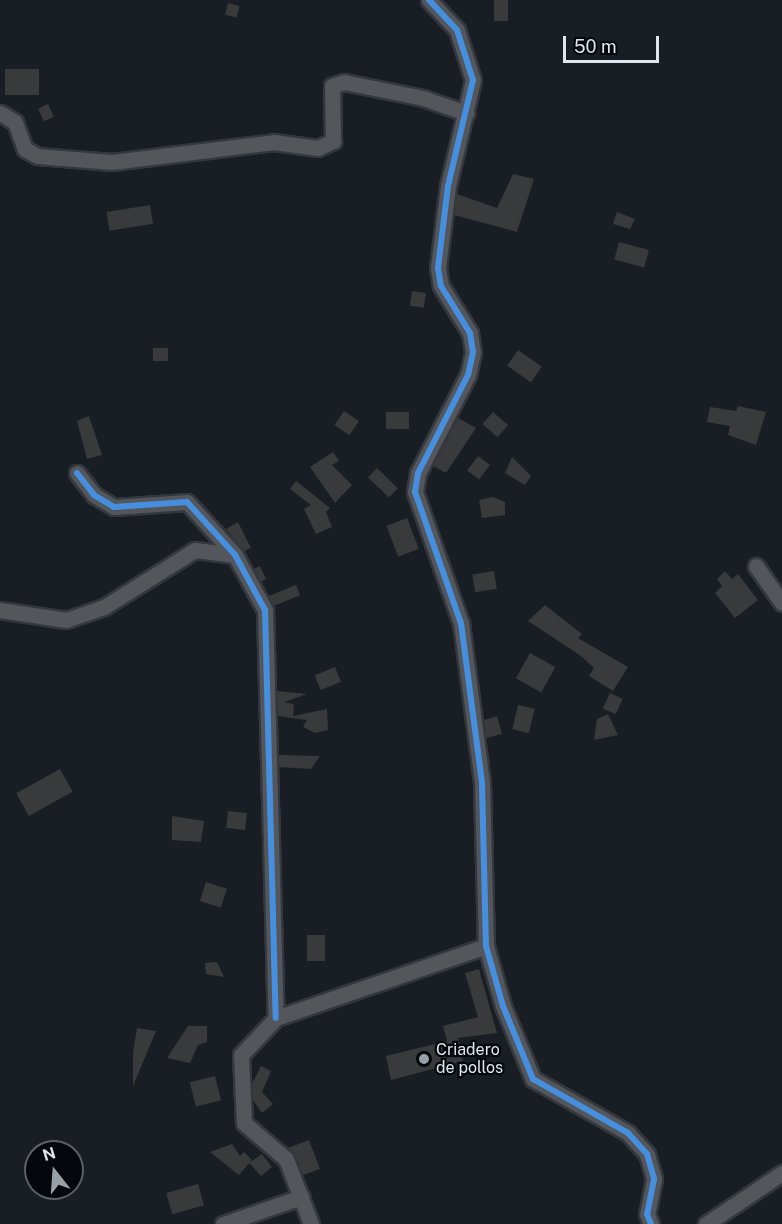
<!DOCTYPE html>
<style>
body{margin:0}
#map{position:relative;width:782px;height:1224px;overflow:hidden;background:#181e24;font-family:"Public Sans",sans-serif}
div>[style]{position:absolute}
.building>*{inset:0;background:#393a3c;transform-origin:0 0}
.roads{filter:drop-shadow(2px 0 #34383e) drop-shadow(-2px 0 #34383e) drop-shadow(0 2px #34383e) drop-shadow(0 -2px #34383e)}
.street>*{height:15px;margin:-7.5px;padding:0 7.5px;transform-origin:7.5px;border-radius:7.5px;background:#53575c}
.cycleway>*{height:6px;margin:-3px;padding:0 3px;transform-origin:3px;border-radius:3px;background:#468fdf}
.dots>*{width:16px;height:16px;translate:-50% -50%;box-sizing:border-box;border:3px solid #04080c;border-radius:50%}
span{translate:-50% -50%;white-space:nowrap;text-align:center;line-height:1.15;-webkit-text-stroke:4.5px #04080c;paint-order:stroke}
.poi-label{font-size:16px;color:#dfe6ee}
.left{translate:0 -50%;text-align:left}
.north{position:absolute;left:24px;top:1140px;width:60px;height:60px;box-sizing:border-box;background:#04080c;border:2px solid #5c6166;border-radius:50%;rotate:343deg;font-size:16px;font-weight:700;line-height:24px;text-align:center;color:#dfe6ee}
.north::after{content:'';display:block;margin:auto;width:21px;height:27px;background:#99a0a7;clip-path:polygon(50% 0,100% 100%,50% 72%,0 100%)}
.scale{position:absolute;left:563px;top:36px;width:96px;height:27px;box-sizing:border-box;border:3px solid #dfe6ee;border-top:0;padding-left:8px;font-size:18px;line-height:21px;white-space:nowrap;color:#dfe6ee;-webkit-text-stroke:4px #04080c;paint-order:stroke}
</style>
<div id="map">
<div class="building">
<div style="left:494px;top:0;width:14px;height:21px"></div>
<div style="left:228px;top:3px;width:12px;height:12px;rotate:14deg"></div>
<div style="left:5px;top:69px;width:34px;height:26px"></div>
<div style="left:48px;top:104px;width:14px;height:11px;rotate:65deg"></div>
<div style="clip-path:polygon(513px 174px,534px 179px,517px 232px,454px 215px,457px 194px,497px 208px)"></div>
<div style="left:150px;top:205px;width:19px;height:44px;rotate:81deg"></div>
<div style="clip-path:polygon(617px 212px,635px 219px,630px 229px,613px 224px)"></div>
<div style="left:619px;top:242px;width:31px;height:18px;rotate:15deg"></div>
<div style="left:412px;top:291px;width:14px;height:15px;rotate:8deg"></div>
<div style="left:153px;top:348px;width:15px;height:13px"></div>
<div style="left:518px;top:350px;width:29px;height:19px;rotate:35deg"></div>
<div style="clip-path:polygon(738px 406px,766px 412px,756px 445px,728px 435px,730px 426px,707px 422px,710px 407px,736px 411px)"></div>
<div style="left:344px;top:411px;width:18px;height:17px;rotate:34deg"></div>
<div style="left:409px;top:412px;width:17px;height:23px;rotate:90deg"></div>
<div style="left:493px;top:412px;width:20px;height:16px;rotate:41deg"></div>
<div style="clip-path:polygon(89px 416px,102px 455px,87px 459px,77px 421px)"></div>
<div style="clip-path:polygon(458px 418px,476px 428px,446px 473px,433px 466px)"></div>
<div style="clip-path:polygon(333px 452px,339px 461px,332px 465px,352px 485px,335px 503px,310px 467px)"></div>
<div style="left:478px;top:456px;width:15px;height:18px;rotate:37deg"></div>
<div style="clip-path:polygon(512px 457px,531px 476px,525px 485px,505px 473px)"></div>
<div style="left:377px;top:468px;width:29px;height:13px;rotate:44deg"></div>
<div style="clip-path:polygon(296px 481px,330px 508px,326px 512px,332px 527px,316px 534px,304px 509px,311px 505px,290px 489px)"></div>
<div style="clip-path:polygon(493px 497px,505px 502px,505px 515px,482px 518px,479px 500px)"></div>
<div style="left:407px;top:518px;width:33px;height:22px;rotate:69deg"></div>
<div style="clip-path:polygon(238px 522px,251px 548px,244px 551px,226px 529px)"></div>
<div style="clip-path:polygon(260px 566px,266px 579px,261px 582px,254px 569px)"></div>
<div style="left:494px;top:571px;width:18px;height:22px;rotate:81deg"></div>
<div style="clip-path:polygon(725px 571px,732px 579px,738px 574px,758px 600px,735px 618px,715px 593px,722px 586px,717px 579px)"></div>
<div style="left:296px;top:585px;width:11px;height:30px;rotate:68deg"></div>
<div style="clip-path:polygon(545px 605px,582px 634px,578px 638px,628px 667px,613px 691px,589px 676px,594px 668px,581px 656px,528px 621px)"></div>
<div style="left:530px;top:653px;width:29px;height:29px;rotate:29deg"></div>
<div style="left:335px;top:667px;width:16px;height:22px;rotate:68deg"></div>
<div style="clip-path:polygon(277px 691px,307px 694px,284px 702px,294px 704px,293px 716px,327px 709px,328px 730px,315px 733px,303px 727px,307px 720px,278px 716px)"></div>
<div style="left:610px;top:693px;width:14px;height:17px;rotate:25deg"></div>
<div style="left:518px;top:705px;width:17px;height:25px;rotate:13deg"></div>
<div style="clip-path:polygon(608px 714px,618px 735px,594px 740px,597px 719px)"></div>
<div style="clip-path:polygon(497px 716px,502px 734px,486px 738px,484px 720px)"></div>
<div style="clip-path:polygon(279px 755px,320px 756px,311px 769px,279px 767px)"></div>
<div style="left:60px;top:769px;width:26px;height:50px;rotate:61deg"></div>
<div style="left:228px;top:811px;width:19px;height:17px;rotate:6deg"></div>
<div style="clip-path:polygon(172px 816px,204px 821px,201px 842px,172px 840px)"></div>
<div style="left:206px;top:882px;width:22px;height:20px;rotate:18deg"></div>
<div style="left:307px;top:935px;width:18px;height:26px"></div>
<div style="clip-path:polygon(217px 962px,224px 977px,206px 974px,205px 963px)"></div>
<div style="clip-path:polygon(479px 969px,497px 1033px,458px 1038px,463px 1061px,391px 1080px,386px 1056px,447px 1041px,443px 1026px,478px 1017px,465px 973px)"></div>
<div style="clip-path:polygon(188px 1026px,207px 1026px,207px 1042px,198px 1045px,190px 1063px,167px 1058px)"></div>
<div style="clip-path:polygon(137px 1028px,156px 1031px,133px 1086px,133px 1052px)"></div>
<div style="clip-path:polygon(261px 1066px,271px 1071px,262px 1092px,273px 1104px,262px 1113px,253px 1100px,252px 1084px)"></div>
<div style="left:215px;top:1076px;width:25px;height:26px;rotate:76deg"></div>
<div style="clip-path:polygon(309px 1140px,320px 1169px,303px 1175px,288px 1148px)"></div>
<div style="clip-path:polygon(232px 1144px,240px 1156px,244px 1152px,252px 1160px,239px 1175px,210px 1152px)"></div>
<div style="clip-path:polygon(262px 1154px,272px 1167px,261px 1176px,249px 1163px)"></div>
<div style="left:198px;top:1184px;width:22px;height:33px;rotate:74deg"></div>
</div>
<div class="roads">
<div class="street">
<div style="left:429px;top:0;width:41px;rotate:47deg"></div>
<div style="left:457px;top:30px;width:52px;rotate:72.3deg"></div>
<div style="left:473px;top:80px;width:109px;rotate:103.3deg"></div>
<div style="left:448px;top:186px;width:83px;rotate:97deg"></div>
<div style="left:438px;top:268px;width:18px;rotate:81deg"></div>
<div style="left:441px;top:286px;width:55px;rotate:58.3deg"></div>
<div style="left:470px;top:333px;width:19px;rotate:81deg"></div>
<div style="left:473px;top:352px;width:24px;rotate:102deg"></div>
<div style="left:468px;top:375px;width:110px;rotate:117deg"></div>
<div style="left:418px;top:473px;width:19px;rotate:99deg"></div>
<div style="left:415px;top:492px;width:139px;rotate:70.7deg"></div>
<div style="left:461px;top:623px;width:161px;rotate:82.5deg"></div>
<div style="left:482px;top:783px;width:163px;rotate:88.6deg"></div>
<div style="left:486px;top:946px;width:62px;rotate:74.2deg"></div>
<div style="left:503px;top:1006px;width:79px;rotate:67.7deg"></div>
<div style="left:533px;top:1079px;width:109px;rotate:29.6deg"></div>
<div style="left:628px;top:1133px;width:28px;rotate:48deg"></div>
<div style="left:647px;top:1154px;width:26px;rotate:74deg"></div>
<div style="left:654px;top:1179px;width:36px;rotate:101deg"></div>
<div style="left:647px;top:1214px;width:11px;rotate:68deg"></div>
<div style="left:0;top:113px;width:17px;rotate:31deg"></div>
<div style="left:15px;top:122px;width:29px;rotate:70deg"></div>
<div style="left:25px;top:149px;width:14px;rotate:30deg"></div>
<div style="left:37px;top:156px;width:75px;rotate:4.6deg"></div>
<div style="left:112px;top:162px;width:163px;rotate:-7deg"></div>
<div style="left:274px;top:142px;width:44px;rotate:7.8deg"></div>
<div style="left:318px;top:148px;width:17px;rotate:-25deg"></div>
<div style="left:333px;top:141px;width:55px;rotate:-91deg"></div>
<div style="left:332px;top:86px;width:13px;rotate:-18deg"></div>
<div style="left:344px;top:82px;width:81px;rotate:11.4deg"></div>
<div style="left:423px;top:98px;width:46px;rotate:19.2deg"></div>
<div style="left:77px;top:473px;width:28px;rotate:52deg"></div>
<div style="left:94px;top:495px;width:23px;rotate:31deg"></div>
<div style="left:114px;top:507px;width:73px;rotate:-3.9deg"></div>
<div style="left:187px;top:502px;width:72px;rotate:47.8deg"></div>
<div style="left:235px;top:555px;width:63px;rotate:61.4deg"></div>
<div style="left:265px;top:610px;width:408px;rotate:88.5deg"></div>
<div style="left:756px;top:566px;width:45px;rotate:54.9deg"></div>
<div style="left:0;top:610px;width:67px;rotate:8.6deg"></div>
<div style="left:66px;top:620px;width:40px;rotate:-18.9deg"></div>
<div style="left:104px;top:607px;width:107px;rotate:-32.1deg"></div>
<div style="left:195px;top:550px;width:40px;rotate:7.1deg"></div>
<div style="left:223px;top:1224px;width:83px;rotate:-19.1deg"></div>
<div style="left:311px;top:1224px;width:70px;rotate:-111deg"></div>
<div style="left:286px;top:1159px;width:55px;rotate:-139.4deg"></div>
<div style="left:244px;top:1123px;width:68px;rotate:-92.5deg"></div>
<div style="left:241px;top:1055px;width:51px;rotate:-46.6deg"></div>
<div style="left:276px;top:1018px;width:222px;rotate:-18.9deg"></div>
<div style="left:706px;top:1224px;width:92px;rotate:-33.9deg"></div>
</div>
</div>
<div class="cycleway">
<div style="left:429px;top:0;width:41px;rotate:47deg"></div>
<div style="left:457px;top:30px;width:52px;rotate:72.3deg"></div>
<div style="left:473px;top:80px;width:109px;rotate:103.3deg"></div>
<div style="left:448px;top:186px;width:83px;rotate:97deg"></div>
<div style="left:438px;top:268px;width:18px;rotate:81deg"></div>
<div style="left:441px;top:286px;width:55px;rotate:58.3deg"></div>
<div style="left:470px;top:333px;width:19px;rotate:81deg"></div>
<div style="left:473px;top:352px;width:24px;rotate:102deg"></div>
<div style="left:468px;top:375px;width:110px;rotate:117deg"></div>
<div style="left:418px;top:473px;width:19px;rotate:99deg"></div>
<div style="left:415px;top:492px;width:139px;rotate:70.7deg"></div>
<div style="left:461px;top:623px;width:161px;rotate:82.5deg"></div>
<div style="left:482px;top:783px;width:163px;rotate:88.6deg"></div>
<div style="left:486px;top:946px;width:62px;rotate:74.2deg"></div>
<div style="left:503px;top:1006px;width:79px;rotate:67.7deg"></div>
<div style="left:533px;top:1079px;width:109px;rotate:29.6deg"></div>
<div style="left:628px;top:1133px;width:28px;rotate:48deg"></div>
<div style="left:647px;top:1154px;width:26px;rotate:74deg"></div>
<div style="left:654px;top:1179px;width:36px;rotate:101deg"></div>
<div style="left:647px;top:1214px;width:11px;rotate:68deg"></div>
<div style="left:77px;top:473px;width:28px;rotate:52deg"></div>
<div style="left:94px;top:495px;width:23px;rotate:31deg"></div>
<div style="left:114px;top:507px;width:73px;rotate:-3.9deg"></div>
<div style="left:187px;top:502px;width:72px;rotate:47.8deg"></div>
<div style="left:235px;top:555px;width:63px;rotate:61.4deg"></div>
<div style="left:265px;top:610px;width:408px;rotate:88.5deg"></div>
</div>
<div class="dots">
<div style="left:424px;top:1059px;background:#99a0a7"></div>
</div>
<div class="poi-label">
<span class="left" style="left:436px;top:1059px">Criadero<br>de pollos</span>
</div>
<div class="north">N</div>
<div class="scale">50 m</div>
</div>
